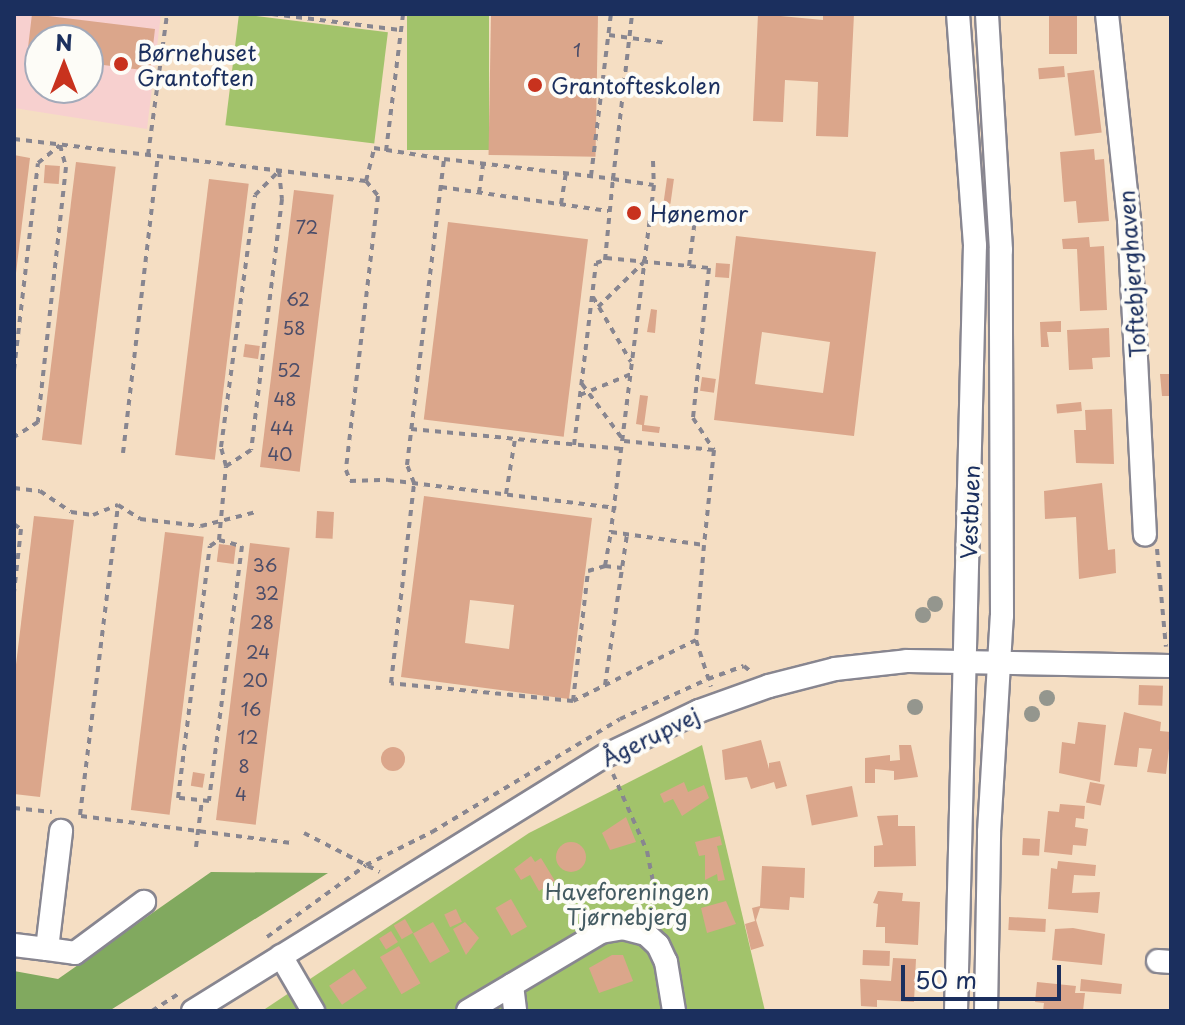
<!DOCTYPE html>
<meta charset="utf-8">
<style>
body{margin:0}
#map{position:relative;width:1185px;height:1025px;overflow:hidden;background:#f5dec3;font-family:"Playpen Sans",sans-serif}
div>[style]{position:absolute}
.built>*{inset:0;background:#f7d0cf}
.green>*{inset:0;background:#a2c36b;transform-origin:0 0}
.forest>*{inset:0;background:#81a95f}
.building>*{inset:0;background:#dba68b;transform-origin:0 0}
.round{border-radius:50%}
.path>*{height:4px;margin-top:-2px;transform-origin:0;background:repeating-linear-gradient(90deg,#888690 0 6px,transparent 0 12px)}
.roads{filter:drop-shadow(2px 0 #888690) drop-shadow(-2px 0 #888690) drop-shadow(0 2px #888690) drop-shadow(0 -2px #888690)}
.minor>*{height:22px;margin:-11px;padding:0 11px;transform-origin:11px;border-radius:11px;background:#fff}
.trees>*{width:16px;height:16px;margin:-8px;border-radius:50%;background:#94968e}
.dots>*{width:22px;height:22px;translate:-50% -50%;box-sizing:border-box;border:4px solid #fdfcf7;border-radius:50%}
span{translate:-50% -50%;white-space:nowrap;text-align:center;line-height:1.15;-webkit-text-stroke:8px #fdfcf7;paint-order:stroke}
.number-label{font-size:18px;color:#4b4d69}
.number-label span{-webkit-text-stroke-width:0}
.poi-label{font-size:22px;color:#1b2f5e}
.left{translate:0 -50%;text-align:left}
.street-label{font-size:22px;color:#1b2f5e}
.park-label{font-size:22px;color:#445b62}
.frame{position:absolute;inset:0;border:16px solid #1b2f5e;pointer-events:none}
.north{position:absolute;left:24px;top:24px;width:80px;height:80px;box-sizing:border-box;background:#fdfcf7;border:2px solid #a3aaba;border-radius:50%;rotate:0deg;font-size:22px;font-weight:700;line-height:32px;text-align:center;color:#1b2f5e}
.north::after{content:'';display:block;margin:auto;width:28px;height:36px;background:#c8321e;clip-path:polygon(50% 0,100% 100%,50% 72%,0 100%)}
.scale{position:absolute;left:901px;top:965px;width:160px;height:36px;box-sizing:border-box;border:4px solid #1b2f5e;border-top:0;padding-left:10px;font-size:24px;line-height:28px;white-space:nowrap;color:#1b2f5e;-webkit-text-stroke:6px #fdfcf7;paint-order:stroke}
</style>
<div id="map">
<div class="built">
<div style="clip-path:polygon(evenodd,14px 14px,161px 14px,147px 129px,14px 108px,14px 14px,40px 40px,88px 40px,88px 88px,40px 88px,40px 40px)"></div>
</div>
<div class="green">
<div style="left:239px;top:14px;width:150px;height:112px;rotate:7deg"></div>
<div style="left:407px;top:14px;width:82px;height:136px"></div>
<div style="clip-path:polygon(702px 745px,765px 1011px,262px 1011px,529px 833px)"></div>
</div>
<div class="forest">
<div style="clip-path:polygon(211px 872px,328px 873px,109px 1011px,14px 1011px,14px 971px,58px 979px)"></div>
</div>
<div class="building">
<div style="clip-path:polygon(32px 14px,155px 29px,150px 71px,88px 63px,88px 40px,40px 40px,40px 57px,27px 56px)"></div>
<div style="left:491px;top:14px;width:107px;height:141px;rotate:1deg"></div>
<div style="clip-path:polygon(758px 14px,823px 20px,823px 14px,854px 14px,848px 137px,816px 136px,818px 82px,785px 80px,783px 122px,753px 121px)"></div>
<div style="left:1049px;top:14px;width:28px;height:40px"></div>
<div style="left:1064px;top:66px;width:11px;height:26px;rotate:85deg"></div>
<div style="left:1094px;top:70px;width:63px;height:27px;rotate:83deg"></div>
<div style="clip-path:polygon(1094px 149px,1095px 160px,1104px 159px,1109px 221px,1078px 223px,1076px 201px,1064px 202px,1060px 152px)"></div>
<div style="clip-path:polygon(14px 155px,30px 158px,16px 273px,14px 273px)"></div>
<div style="left:76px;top:162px;width:40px;height:280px;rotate:7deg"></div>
<div style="left:45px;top:165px;width:15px;height:18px;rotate:4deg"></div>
<div style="left:667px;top:178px;width:7px;height:25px;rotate:8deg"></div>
<div style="left:209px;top:179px;width:40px;height:278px;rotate:7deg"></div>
<div style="left:294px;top:190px;width:40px;height:279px;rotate:7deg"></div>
<div style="left:448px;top:222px;width:141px;height:199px;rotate:7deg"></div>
<div style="clip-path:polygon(evenodd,736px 236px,876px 252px,854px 436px,714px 420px,736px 236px,762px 332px,830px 342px,823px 393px,755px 384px,762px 332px)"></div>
<div style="clip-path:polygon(1089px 237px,1090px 247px,1104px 246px,1107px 310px,1080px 311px,1077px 249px,1063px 249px,1062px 239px)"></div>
<div style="left:716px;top:263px;width:14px;height:14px;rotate:4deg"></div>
<div style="clip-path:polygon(651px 309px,657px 310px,655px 333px,647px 332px)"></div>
<div style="clip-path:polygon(1061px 321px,1061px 332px,1047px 332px,1049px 347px,1041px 347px,1040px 322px)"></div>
<div style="clip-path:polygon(1109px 328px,1110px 357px,1092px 358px,1093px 369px,1069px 370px,1067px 330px)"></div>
<div style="left:245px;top:344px;width:15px;height:13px;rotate:8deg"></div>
<div style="clip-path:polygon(1160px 374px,1171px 374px,1171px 396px,1162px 396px)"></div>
<div style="left:702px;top:377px;width:14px;height:14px;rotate:8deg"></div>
<div style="clip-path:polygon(640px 395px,648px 396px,644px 425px,660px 427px,659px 433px,642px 431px,642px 425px,636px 424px)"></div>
<div style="left:1081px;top:402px;width:9px;height:25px;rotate:84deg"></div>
<div style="clip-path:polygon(1112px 409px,1114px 464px,1076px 463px,1074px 430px,1086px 430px,1085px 410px)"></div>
<div style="clip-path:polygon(1102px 483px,1108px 550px,1115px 549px,1116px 573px,1079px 579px,1076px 517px,1045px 519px,1044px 491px)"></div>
<div style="clip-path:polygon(evenodd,424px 496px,592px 518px,569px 699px,401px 677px,424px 496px,470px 600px,514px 605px,509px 649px,465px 643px,470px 600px)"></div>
<div style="left:317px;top:511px;width:17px;height:27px;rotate:3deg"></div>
<div style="clip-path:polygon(34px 516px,74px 520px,40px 797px,14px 794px,14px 681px)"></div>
<div style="left:165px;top:532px;width:39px;height:280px;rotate:7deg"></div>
<div style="left:250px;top:543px;width:40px;height:279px;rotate:7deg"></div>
<div style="left:219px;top:544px;width:17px;height:18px;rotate:7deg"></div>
<div style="left:1139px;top:685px;width:24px;height:20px;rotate:2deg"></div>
<div style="clip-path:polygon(1124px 712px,1161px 722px,1160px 731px,1171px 732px,1166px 774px,1147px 772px,1152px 749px,1139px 748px,1137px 767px,1114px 765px)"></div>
<div style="clip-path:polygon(1078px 722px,1106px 725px,1100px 782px,1059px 773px,1062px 742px,1075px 744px)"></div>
<div style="clip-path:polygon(761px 740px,769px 769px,769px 763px,780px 761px,787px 786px,776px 789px,774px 782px,751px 789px,747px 777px,725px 780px,722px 750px)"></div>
<div style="clip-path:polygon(899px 745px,911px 745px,918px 777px,894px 780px,894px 771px,875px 769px,875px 783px,865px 783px,865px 758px,890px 755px,890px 761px,900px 760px)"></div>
<div class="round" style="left:381px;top:747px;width:24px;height:24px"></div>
<div style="left:193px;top:772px;width:12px;height:14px;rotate:9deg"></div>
<div style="clip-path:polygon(684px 782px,688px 792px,704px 785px,709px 798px,682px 816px,673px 799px,664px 803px,660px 794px)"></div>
<div style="left:1090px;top:782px;width:15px;height:21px;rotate:11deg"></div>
<div style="left:852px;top:786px;width:31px;height:47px;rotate:79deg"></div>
<div style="clip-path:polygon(1060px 804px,1085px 806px,1084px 819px,1076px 818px,1075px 827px,1088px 829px,1086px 846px,1073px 845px,1072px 855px,1044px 852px,1048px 811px,1059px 812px)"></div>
<div style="clip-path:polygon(898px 815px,898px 826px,915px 826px,916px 866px,874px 867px,874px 846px,883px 845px,877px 816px)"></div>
<div style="clip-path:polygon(626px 817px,636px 842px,610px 850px,602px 833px)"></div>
<div style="clip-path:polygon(720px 836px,722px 845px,717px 846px,725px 880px,718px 881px,717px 874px,705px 880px,705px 855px,699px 856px,695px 842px)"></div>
<div style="left:1023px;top:838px;width:17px;height:17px;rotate:3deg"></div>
<div class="round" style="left:556px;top:842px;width:30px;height:30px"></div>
<div style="clip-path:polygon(531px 856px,535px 862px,541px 858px,555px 881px,539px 891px,530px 875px,521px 880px,514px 869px)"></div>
<div style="clip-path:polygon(1058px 861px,1096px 865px,1095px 876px,1074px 875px,1072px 893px,1100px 892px,1098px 913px,1048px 909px,1051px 868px,1057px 869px)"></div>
<div style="clip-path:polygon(762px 866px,805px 868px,804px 898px,790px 897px,789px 910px,760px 908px,756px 920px,764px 946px,751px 950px,745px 924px,755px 921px,752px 908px,760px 906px)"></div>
<div style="clip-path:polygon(878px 891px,903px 893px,902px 901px,920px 902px,918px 945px,885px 943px,885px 927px,876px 927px,878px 904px,873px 903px)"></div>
<div style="left:511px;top:899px;width:32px;height:18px;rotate:60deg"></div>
<div style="clip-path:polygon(726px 901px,736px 924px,707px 933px,701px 908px)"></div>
<div style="left:456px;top:909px;width:14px;height:13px;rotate:65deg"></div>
<div style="left:1009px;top:917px;width:37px;height:13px;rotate:3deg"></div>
<div style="left:405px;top:919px;width:16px;height:13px;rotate:60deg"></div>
<div style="left:433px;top:922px;width:34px;height:23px;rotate:60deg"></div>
<div style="clip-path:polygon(465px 922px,479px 938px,466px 955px,453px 929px)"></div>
<div style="clip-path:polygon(1073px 928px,1105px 934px,1102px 965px,1052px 960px,1055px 929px)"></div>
<div style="left:391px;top:931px;width:13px;height:14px;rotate:58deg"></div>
<div style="left:399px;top:946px;width:43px;height:22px;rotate:60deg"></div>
<div style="left:863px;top:950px;width:27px;height:15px;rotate:2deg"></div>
<div style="clip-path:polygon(612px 955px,623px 955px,633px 981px,599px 993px,589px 968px)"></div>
<div style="clip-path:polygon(893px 958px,916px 959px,914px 1002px,877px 1000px,877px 1007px,861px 1006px,860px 979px,891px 981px)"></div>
<div style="left:354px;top:969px;width:23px;height:30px;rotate:56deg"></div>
<div style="clip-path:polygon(1081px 979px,1122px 984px,1121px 994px,1080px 991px)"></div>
<div style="clip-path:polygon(1037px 982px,1076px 986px,1075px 993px,1085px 993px,1083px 1011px,1043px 1011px,1044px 1003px,1035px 1002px)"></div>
</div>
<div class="path">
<div style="left:272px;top:14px;width:129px;rotate:7.1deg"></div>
<div style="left:609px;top:35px;width:59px;rotate:7.9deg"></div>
<div style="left:14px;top:139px;width:354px;rotate:6.8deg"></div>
<div style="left:366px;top:181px;width:19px;rotate:51deg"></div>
<div style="left:378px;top:196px;width:276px;rotate:96.7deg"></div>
<div style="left:346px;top:470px;width:12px;rotate:70deg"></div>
<div style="left:350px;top:481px;width:38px;rotate:-2deg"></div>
<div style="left:388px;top:480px;width:230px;rotate:7deg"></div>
<div style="left:386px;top:151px;width:138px;rotate:-82.9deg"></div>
<div style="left:148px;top:155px;width:142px;rotate:-82.3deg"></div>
<div style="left:653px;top:161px;width:24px;rotate:88deg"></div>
<div style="left:591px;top:176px;width:163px;rotate:-83deg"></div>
<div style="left:366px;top:181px;width:34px;rotate:-76deg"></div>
<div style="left:374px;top:148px;width:71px;rotate:8.9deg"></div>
<div style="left:441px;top:187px;width:169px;rotate:8.2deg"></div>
<div style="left:479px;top:193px;width:30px;rotate:-82deg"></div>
<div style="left:561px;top:204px;width:31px;rotate:-81deg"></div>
<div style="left:650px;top:215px;width:84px;rotate:4.8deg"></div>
<div style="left:606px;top:258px;width:103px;rotate:5.5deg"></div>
<div style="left:709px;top:268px;width:151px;rotate:96.1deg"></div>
<div style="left:693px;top:418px;width:38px;rotate:57deg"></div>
<div style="left:714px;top:450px;width:96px;rotate:96deg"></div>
<div style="left:689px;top:266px;width:47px;rotate:-82.7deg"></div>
<div style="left:593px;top:297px;width:75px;rotate:59.7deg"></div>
<div style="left:598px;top:307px;width:63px;rotate:-44.4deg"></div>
<div style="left:14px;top:370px;width:208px;rotate:-83.4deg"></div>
<div style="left:38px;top:163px;width:28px;rotate:-39deg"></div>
<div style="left:60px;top:145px;width:23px;rotate:75deg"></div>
<div style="left:66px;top:167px;width:257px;rotate:96.3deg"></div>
<div style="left:38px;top:422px;width:28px;rotate:148deg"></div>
<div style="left:582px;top:384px;width:71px;rotate:53.6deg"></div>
<div style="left:624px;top:441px;width:90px;rotate:5.7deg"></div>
<div style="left:580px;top:395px;width:55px;rotate:-22.4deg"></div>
<div style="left:411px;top:429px;width:213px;rotate:5.4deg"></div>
<div style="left:574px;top:445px;width:183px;rotate:-83.1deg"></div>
<div style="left:596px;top:263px;width:9px;rotate:-18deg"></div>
<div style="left:605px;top:260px;width:81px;rotate:-84.4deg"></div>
<div style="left:613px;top:179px;width:41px;rotate:8.3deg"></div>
<div style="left:654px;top:185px;width:350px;rotate:97.1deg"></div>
<div style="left:611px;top:532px;width:94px;rotate:8deg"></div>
<div style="left:704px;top:545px;width:95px;rotate:94.8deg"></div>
<div style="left:696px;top:640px;width:137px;rotate:153.6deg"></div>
<div style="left:573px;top:701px;width:183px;rotate:-174.4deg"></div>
<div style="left:391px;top:683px;width:201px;rotate:-83.4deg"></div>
<div style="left:414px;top:483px;width:19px;rotate:-111deg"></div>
<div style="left:407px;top:465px;width:308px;rotate:-83.1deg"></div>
<div style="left:444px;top:159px;width:170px;rotate:6.7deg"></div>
<div style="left:613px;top:179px;width:166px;rotate:-83.4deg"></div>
<div style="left:123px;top:453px;width:299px;rotate:-83.3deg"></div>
<div style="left:14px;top:488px;width:26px;rotate:7deg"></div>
<div style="left:40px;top:491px;width:37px;rotate:34deg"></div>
<div style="left:71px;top:512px;width:22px;rotate:8deg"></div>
<div style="left:93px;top:515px;width:27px;rotate:-22deg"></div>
<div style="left:118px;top:505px;width:26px;rotate:32deg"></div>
<div style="left:140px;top:519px;width:61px;rotate:6.5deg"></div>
<div style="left:201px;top:526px;width:57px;rotate:-14.3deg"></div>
<div style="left:506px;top:494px;width:56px;rotate:-80.7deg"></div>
<div style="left:14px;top:524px;width:9px;rotate:36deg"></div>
<div style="left:21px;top:529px;width:63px;rotate:96.3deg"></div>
<div style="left:219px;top:540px;width:24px;rotate:15deg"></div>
<div style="left:242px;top:546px;width:257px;rotate:97.4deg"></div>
<div style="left:209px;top:801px;width:31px;rotate:-174deg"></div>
<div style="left:178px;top:798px;width:254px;rotate:-82.8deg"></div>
<div style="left:210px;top:546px;width:11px;rotate:-34deg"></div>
<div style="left:219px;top:540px;width:74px;rotate:-84.6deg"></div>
<div style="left:226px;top:466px;width:20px;rotate:-105deg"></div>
<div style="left:221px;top:447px;width:254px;rotate:-82.3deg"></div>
<div style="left:255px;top:195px;width:34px;rotate:-45deg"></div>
<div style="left:279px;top:171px;width:28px;rotate:84deg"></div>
<div style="left:282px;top:199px;width:253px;rotate:97deg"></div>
<div style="left:251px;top:450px;width:30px;rotate:147deg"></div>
<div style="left:1157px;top:549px;width:98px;rotate:84.8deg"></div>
<div style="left:605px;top:566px;width:17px;rotate:7deg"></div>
<div style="left:696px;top:640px;width:49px;rotate:72.3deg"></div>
<div style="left:605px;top:685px;width:152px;rotate:-81.7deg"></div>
<div style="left:573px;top:701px;width:131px;rotate:-83.4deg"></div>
<div style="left:588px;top:571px;width:18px;rotate:-16deg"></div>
<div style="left:605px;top:566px;width:34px;rotate:-80deg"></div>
<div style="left:613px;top:774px;width:84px;rotate:66.2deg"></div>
<div style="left:647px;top:851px;width:47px;rotate:78.9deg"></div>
<div style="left:656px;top:897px;width:16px;rotate:104deg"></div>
<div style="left:14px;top:808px;width:38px;rotate:6deg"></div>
<div style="left:80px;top:815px;width:312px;rotate:-83deg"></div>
<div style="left:81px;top:816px;width:214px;rotate:7.3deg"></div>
<div style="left:304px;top:833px;width:85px;rotate:27.2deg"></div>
<div style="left:196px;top:847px;width:47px;rotate:-82.7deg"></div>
<div style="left:267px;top:937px;width:122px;rotate:-36deg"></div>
<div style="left:366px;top:865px;width:74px;rotate:-26.6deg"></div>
<div style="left:432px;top:832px;width:219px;rotate:-31deg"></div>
<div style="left:620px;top:719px;width:97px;rotate:-24.4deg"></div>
<div style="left:708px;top:679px;width:38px;rotate:-20deg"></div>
<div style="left:744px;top:666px;width:8px;rotate:40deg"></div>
<div style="left:152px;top:1011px;width:31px;rotate:-33deg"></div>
</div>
<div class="roads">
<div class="minor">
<div style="left:1107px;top:14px;width:207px;rotate:83.9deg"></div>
<div style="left:1129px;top:220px;width:315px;rotate:87.1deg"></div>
<div style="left:14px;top:945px;width:33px;rotate:7deg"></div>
<div style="left:47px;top:949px;width:119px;rotate:-83.2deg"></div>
<div style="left:47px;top:949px;width:28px;rotate:8deg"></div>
<div style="left:75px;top:953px;width:86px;rotate:-36.5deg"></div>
<div style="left:281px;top:956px;width:64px;rotate:59.8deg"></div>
<div style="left:1158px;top:961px;width:13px;rotate:4deg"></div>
<div style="left:512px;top:985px;width:26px;rotate:83deg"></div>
<div style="left:193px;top:1011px;width:485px;rotate:-31.8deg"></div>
<div style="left:605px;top:756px;width:104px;rotate:-25.6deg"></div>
<div style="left:699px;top:711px;width:74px;rotate:-19.7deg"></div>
<div style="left:769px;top:686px;width:68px;rotate:-14.4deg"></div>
<div style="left:835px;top:669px;width:72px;rotate:-6.3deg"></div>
<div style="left:907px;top:661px;width:264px;rotate:1.1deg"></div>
<div style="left:468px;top:1011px;width:155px;rotate:-30.7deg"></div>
<div style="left:601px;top:932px;width:22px;rotate:-10deg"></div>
<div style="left:623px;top:928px;width:24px;rotate:15deg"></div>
<div style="left:646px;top:934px;width:16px;rotate:43deg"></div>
<div style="left:658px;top:945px;width:19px;rotate:65deg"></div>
<div style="left:666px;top:962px;width:50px;rotate:80.7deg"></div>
<div style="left:956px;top:1011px;width:766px;rotate:-88.58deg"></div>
<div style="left:975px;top:245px;width:232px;rotate:-94.2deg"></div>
<div style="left:986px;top:1011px;width:179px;rotate:-89deg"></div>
<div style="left:989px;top:832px;width:216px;rotate:-86.6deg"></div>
<div style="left:1002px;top:616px;width:366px;rotate:-90.2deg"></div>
<div style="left:1001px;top:250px;width:236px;rotate:-93.4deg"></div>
</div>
</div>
<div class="trees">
<div style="left:935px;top:604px"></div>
<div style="left:923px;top:615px"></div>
<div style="left:1047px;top:698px"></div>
<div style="left:915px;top:707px"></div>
<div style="left:1032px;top:714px"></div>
</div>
<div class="dots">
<div style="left:121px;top:64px;background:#c8321e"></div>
<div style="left:535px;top:85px;background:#c8321e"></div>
<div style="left:634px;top:213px;background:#c8321e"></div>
</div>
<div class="number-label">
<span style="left:577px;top:50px">1</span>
<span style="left:307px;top:227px">72</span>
<span style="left:298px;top:299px">62</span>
<span style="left:294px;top:328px">58</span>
<span style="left:289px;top:370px">52</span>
<span style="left:285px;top:399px">48</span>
<span style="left:282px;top:428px">44</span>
<span style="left:280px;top:454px">40</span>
<span style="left:265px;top:565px">36</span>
<span style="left:267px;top:593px">32</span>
<span style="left:262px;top:622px">28</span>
<span style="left:258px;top:652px">24</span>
<span style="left:255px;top:680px">20</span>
<span style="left:251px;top:709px">16</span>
<span style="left:248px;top:737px">12</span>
<span style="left:244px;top:766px">8</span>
<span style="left:241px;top:794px">4</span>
</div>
<div class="poi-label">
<span class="left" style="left:137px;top:64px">Børnehuset<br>Grantoften</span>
<span class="left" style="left:551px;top:85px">Grantofteskolen</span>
<span class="left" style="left:650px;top:213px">Hønemor</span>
</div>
<div class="street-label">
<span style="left:1131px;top:274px;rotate:-94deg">Toftebjerghaven</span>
<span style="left:969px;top:512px;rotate:-88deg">Vestbuen</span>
<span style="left:650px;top:736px;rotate:-26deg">Ågerupvej</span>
</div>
<div class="park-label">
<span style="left:627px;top:903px">Haveforeningen<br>Tjørnebjerg</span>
</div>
<div class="frame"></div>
<div class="north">N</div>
<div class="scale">50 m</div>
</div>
